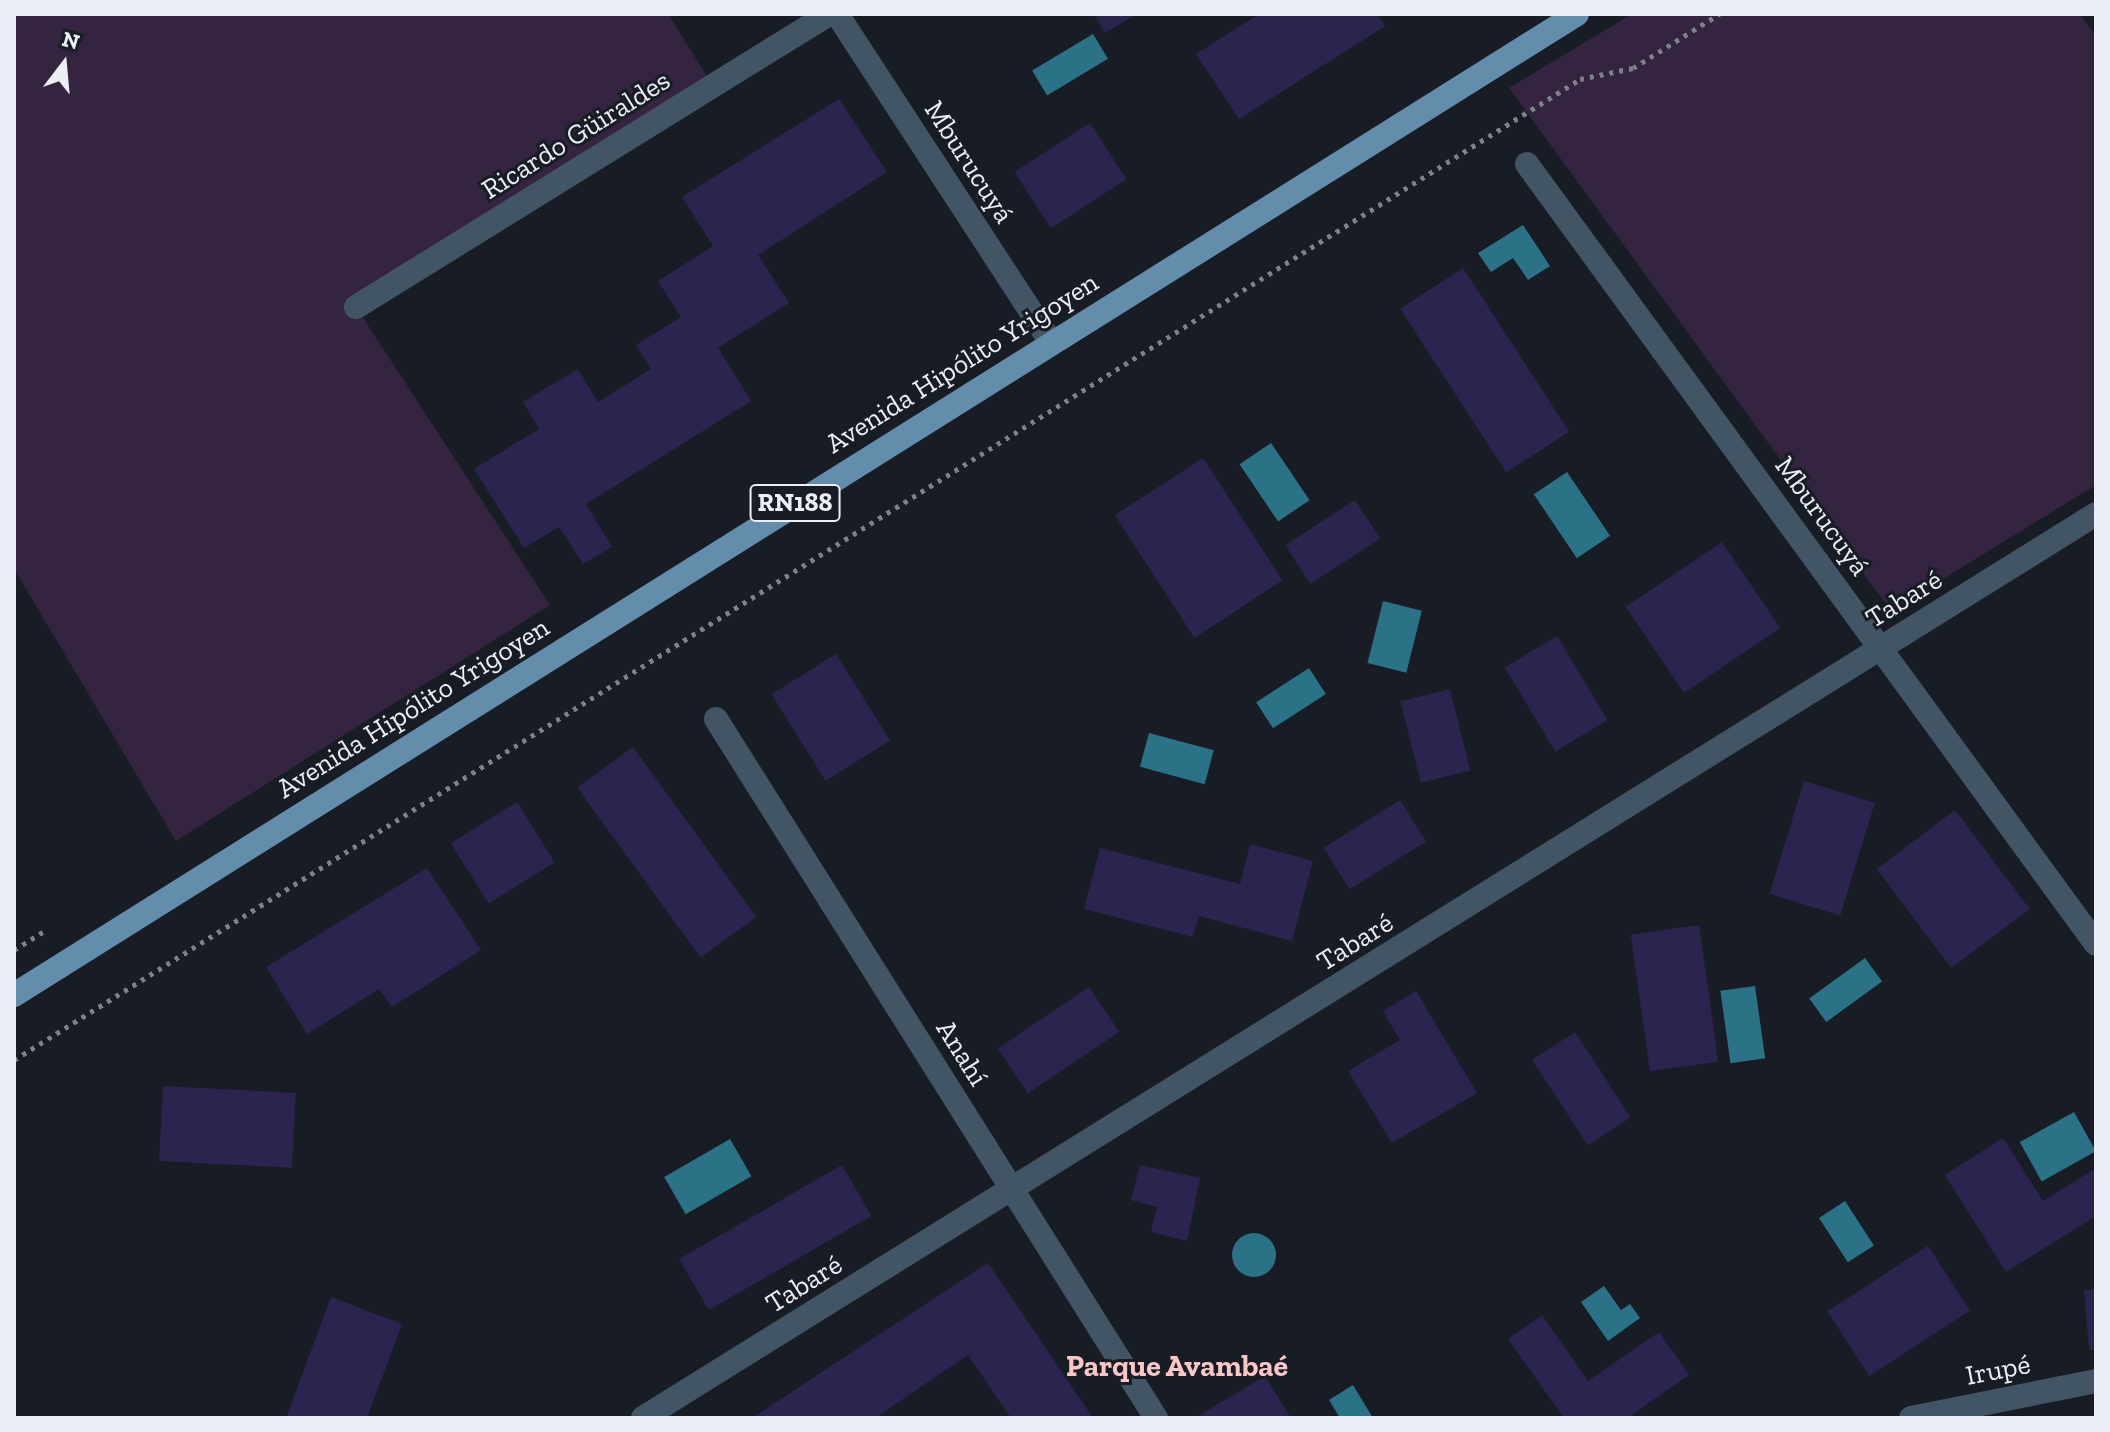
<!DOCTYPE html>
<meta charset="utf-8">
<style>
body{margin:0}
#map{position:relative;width:2110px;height:1432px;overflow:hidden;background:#181d25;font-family:"Zilla Slab",serif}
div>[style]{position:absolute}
.green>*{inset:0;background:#342440}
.water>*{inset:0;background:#2b7286;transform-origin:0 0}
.round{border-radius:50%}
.building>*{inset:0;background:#2a244f;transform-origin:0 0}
.path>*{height:5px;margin-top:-2.5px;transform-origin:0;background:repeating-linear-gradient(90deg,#7d8188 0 4px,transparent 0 10px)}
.minor>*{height:24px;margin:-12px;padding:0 12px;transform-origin:12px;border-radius:12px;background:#415564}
.primary>*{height:24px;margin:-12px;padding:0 12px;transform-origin:12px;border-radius:12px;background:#648dac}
span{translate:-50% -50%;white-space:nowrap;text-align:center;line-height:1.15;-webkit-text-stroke:6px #181d25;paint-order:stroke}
.shield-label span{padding:2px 6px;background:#181d25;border:2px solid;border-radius:6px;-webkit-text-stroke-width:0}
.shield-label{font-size:26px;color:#eceff5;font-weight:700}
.street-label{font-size:28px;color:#eceff5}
.neighbourhood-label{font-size:30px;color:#fbc6c8;font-weight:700}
.frame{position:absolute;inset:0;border:16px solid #eceff5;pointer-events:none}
.north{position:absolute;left:24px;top:24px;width:80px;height:80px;-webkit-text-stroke:6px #181d25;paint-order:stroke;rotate:16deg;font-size:22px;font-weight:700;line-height:32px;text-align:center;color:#eceff5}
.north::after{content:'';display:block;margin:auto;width:28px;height:36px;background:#eceff5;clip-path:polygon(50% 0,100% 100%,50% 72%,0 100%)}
</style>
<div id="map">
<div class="green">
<div style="clip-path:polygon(14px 14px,668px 14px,713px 86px,356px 307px,550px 605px,176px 841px,14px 569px)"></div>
<div style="clip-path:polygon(1632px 14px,2080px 14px,2096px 36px,2096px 485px,1891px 611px,1509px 88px)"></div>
</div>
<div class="water">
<div style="left:1093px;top:34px;width:29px;height:71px;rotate:59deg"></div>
<div style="clip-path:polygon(1523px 225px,1550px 266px,1528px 280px,1513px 258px,1491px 272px,1478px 253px)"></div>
<div style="left:1271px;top:443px;width:69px;height:38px;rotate:56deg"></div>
<div style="left:1567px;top:472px;width:77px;height:40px;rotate:56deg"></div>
<div style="left:1383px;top:601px;width:40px;height:64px;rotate:14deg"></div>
<div style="left:1309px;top:668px;width:31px;height:63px;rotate:57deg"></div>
<div style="left:1149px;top:733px;width:67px;height:35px;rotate:15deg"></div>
<div style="left:1865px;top:958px;width:29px;height:69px;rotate:54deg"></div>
<div style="left:1755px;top:986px;width:73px;height:35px;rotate:82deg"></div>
<div style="left:2074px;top:1112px;width:45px;height:62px;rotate:61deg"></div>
<div style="left:730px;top:1139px;width:43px;height:76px;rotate:60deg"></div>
<div style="left:1845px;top:1201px;width:53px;height:31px;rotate:57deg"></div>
<div class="round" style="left:1232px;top:1233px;width:44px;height:44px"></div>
<div style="clip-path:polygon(1604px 1286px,1621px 1310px,1630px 1304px,1640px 1318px,1608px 1341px,1581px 1302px)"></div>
<div style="clip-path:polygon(1353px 1385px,1373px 1418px,1340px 1418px,1329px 1400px)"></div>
</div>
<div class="building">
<div style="clip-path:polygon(1094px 14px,1137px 14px,1105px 33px)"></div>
<div style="clip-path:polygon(1259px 14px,1377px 14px,1385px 26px,1239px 119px,1196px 54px)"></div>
<div style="clip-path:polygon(839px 99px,887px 172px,758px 255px,789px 303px,718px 348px,751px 401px,586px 504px,612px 547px,583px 564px,559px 527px,524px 548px,474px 469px,539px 429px,523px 402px,578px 369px,598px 402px,651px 369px,636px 345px,681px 317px,658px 281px,713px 246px,682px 197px)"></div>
<div style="left:1090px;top:123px;width:67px;height:90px;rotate:57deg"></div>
<div style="left:1463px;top:268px;width:195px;height:75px;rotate:57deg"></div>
<div style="left:1203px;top:458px;width:146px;height:105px;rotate:57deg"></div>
<div style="left:1355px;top:500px;width:46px;height:83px;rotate:57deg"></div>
<div style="left:1722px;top:542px;width:104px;height:116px;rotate:56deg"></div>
<div style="left:1557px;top:636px;width:98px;height:61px;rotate:59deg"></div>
<div style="left:836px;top:654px;width:102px;height:76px;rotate:58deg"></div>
<div style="left:1450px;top:689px;width:84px;height:51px;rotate:76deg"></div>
<div style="left:633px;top:747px;width:210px;height:69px;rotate:54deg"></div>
<div style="left:1804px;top:781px;width:74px;height:118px;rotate:17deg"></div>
<div style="left:1400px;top:800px;width:49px;height:90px;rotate:58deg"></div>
<div style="left:517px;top:802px;width:71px;height:78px;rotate:58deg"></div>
<div style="left:1955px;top:810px;width:124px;height:98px;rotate:53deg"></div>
<div style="clip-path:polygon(1250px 844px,1313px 861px,1292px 941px,1199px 916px,1193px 937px,1084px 909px,1100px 848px,1240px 884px)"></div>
<div style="clip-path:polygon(427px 868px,481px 950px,392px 1007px,379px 989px,307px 1034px,266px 967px)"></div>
<div style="left:1699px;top:925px;width:138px;height:69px;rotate:82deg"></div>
<div style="left:1089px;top:987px;width:54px;height:110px;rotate:56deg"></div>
<div style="clip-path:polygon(1416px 991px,1477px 1093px,1392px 1143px,1348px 1071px,1400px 1040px,1383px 1011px)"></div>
<div style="left:1575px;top:1032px;width:102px;height:51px;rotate:57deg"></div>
<div style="left:163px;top:1086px;width:133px;height:75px;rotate:3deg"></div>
<div style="clip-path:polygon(2003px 1138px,2043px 1201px,2096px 1168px,2096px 1216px,2006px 1272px,1945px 1175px)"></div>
<div style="left:842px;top:1165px;width:59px;height:188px;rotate:60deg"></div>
<div style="clip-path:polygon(1140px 1165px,1200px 1178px,1187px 1241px,1151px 1232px,1157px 1207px,1131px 1200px)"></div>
<div style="left:1928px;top:1246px;width:77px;height:120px;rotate:57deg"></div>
<div style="clip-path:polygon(988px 1263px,1093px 1418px,1011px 1418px,968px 1355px,875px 1418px,752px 1418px)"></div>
<div style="clip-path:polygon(2096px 1289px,2096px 1350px,2089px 1350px,2084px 1290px)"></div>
<div style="clip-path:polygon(331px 1297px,402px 1324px,367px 1418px,286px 1418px)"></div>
<div style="clip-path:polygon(1542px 1315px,1588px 1381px,1659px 1332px,1689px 1375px,1627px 1418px,1564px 1418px,1508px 1339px)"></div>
<div style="clip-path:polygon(1265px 1376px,1291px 1418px,1195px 1418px)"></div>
</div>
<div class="path">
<div style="left:14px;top:950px;width:36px;rotate:-32deg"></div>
<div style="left:14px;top:1060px;width:1848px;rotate:-32.06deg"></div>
<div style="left:1580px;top:79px;width:54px;rotate:-11.7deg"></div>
<div style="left:1633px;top:68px;width:102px;rotate:-32.1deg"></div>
</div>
<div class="minor">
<div style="left:837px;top:14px;width:392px;rotate:56.9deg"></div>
<div style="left:1527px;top:164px;width:965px;rotate:53.89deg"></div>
<div style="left:356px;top:307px;width:556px;rotate:-31.78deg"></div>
<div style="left:716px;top:719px;width:826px;rotate:57.81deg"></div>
<div style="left:643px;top:1418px;width:1711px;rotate:-31.89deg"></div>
<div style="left:1911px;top:1418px;width:189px;rotate:-11.3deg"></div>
</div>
<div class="primary">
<div style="left:14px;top:995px;width:1845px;rotate:-32.11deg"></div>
</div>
<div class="shield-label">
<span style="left:795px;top:503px">RN188</span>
</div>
<div class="street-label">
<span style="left:576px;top:135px;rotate:-32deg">Ricardo Güiraldes</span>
<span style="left:969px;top:162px;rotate:57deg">Mburucuyá</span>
<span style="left:962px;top:363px;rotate:-32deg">Avenida Hipólito Yrigoyen</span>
<span style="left:1822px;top:516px;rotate:54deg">Mburucuyá</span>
<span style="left:1904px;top:599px;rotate:-32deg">Tabaré</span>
<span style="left:413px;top:708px;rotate:-32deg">Avenida Hipólito Yrigoyen</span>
<span style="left:1355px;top:942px;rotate:-32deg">Tabaré</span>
<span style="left:962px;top:1053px;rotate:58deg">Anahí</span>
<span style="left:804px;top:1284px;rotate:-32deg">Tabaré</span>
<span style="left:1998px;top:1370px;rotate:-11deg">Irupé</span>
</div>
<div class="neighbourhood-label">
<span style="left:1177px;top:1366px">Parque Avambaé</span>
</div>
<div class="frame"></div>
<div class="north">N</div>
</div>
